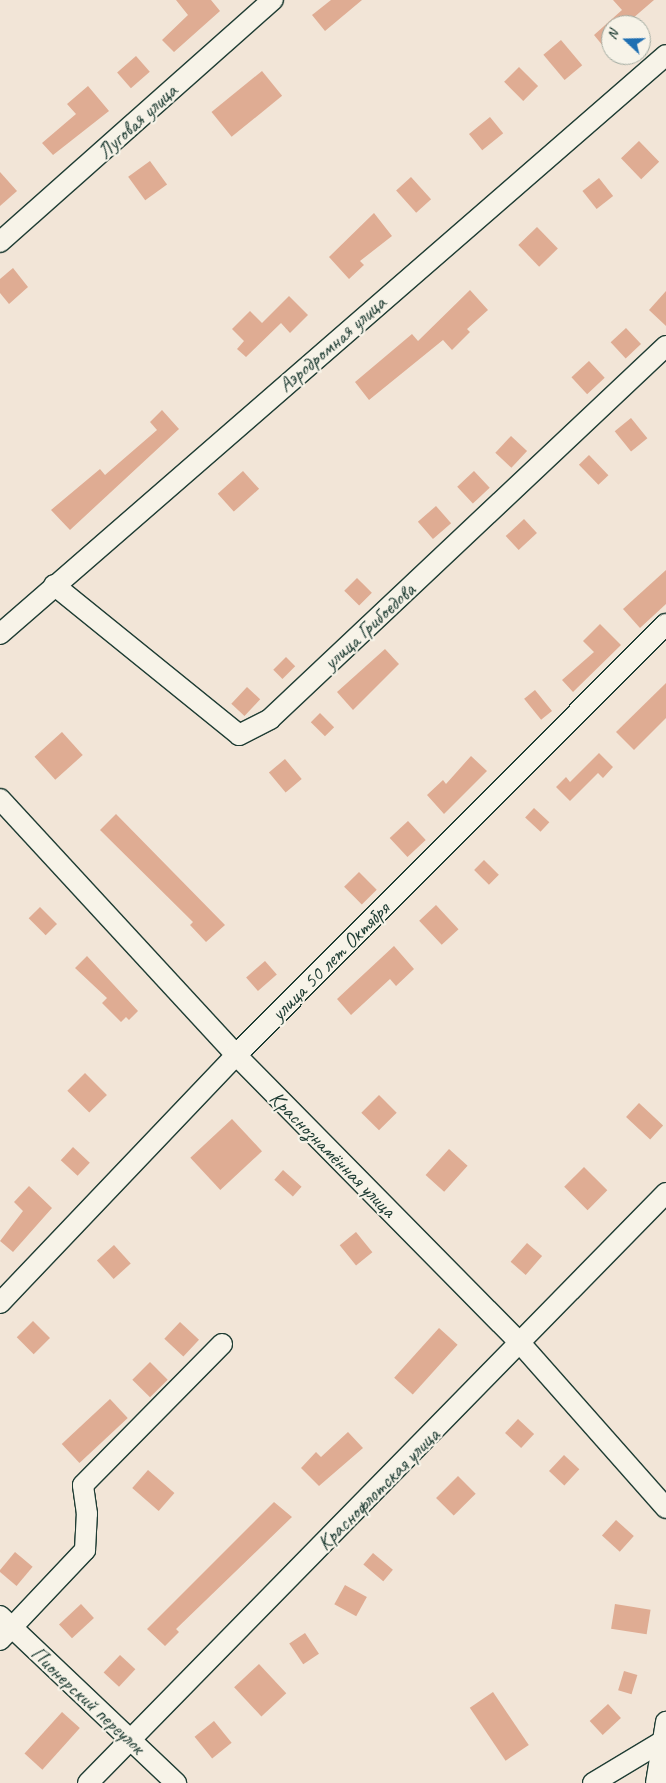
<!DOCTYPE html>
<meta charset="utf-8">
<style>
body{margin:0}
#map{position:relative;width:666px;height:1783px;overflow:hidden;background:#f2e5d7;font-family:Caveat,sans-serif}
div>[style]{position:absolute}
.building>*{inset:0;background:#dfac93;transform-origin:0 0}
.roads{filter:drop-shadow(1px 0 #1f3d34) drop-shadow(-1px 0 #1f3d34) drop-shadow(0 1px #1f3d34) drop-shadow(0 -1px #1f3d34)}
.minor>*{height:20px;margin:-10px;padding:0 10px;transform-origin:10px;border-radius:10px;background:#f7f3e8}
span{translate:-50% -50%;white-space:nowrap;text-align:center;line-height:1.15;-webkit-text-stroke:4.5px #f7f3e8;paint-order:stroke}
.street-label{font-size:21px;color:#1f3d34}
.north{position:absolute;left:601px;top:15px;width:50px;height:50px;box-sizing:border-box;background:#f7f3e8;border:1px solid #a1aaa0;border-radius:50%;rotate:291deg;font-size:14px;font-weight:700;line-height:20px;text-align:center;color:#1f3d34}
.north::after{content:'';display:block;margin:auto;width:18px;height:22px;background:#1f6fb2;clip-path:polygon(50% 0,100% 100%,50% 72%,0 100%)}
</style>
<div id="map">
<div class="building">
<div style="clip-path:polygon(176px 0,211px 0,220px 11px,174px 52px,162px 40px,188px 15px)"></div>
<div style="clip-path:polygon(331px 0,362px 0,325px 31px,312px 15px)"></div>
<div style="clip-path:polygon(613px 0,654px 0,625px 25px,611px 25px,611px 40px,603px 46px,594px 35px,622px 10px)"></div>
<div style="left:561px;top:40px;width:33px;height:23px;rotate:50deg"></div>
<div style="left:136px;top:56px;width:21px;height:25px;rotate:49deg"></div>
<div style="left:519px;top:67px;width:27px;height:21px;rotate:45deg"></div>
<div style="left:262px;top:71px;width:32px;height:65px;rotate:51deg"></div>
<div style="clip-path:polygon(88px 86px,109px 111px,53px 155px,42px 143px,76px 114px,67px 104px)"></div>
<div style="left:490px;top:117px;width:21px;height:27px;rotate:51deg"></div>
<div style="left:639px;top:141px;width:29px;height:25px;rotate:46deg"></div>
<div style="left:150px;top:161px;width:29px;height:27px;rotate:54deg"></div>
<div style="clip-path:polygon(0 172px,17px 191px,0 206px)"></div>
<div style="left:411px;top:177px;width:30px;height:20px;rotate:48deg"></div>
<div style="left:599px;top:178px;width:23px;height:21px;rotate:52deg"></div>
<div style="clip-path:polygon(374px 213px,392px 236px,360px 261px,364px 265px,349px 279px,329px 257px)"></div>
<div style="left:537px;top:227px;width:30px;height:26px;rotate:46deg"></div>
<div style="clip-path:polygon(13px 268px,28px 287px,9px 304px,0 293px,0 279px)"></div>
<div style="clip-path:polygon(470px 290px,488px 310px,467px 329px,470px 332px,452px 350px,443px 340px,369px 400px,355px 382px,412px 334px,418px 341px)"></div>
<div style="clip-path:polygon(666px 291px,666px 326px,649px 310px)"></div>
<div style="clip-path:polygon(289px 296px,308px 315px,290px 333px,281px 323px,246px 357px,237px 349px,244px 341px,232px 329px,250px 311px,262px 323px)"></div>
<div style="left:626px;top:328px;width:22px;height:21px;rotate:47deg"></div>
<div style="left:589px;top:361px;width:23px;height:24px;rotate:47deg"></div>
<div style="clip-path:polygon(162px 410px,179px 429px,70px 530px,51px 510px,100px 469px,105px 475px,157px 430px,150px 422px)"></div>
<div style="left:631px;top:418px;width:26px;height:21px;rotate:51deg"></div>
<div style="left:511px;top:436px;width:22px;height:23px;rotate:43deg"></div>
<div style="left:589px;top:455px;width:28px;height:14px;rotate:46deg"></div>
<div style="left:243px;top:471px;width:24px;height:34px;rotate:48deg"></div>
<div style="left:474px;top:471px;width:23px;height:23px;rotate:47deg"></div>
<div style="left:436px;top:506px;width:23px;height:24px;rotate:49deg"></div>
<div style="left:524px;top:519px;width:19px;height:25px;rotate:47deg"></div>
<div style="clip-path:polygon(666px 570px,666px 604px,640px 628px,623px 609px)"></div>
<div style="left:357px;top:578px;width:21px;height:18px;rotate:45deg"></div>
<div style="clip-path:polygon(600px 624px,621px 645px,573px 692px,562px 680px,594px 652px,583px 641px)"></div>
<div style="clip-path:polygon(385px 649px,399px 664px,353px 710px,337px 692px)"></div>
<div style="left:286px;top:657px;width:13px;height:18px;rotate:45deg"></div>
<div style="clip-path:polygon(666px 683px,666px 718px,634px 750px,616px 732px)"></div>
<div style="left:247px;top:687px;width:18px;height:23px;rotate:43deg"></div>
<div style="left:535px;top:690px;width:27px;height:14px;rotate:51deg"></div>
<div style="left:320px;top:713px;width:20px;height:13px;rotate:45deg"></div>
<div style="left:62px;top:732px;width:31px;height:37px;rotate:48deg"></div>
<div style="clip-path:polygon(599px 753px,613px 767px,603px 778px,598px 773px,570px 801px,556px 787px,566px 777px,570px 782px)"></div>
<div style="clip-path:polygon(471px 756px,487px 771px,444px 814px,427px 795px,443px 780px,446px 784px)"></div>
<div style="left:285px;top:759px;width:26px;height:21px;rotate:50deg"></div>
<div style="left:534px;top:808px;width:21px;height:13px;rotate:43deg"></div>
<div style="clip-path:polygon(116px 814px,225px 925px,206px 942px,190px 925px,193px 922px,100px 830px)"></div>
<div style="left:408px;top:821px;width:26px;height:25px;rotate:47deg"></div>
<div style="left:484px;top:860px;width:21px;height:14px;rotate:45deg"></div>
<div style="left:359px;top:872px;width:25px;height:21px;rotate:45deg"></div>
<div style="left:436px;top:905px;width:33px;height:23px;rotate:47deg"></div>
<div style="left:40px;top:907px;width:24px;height:16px;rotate:45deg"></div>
<div style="clip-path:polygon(394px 946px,414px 969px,396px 986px,390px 979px,351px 1015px,337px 999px)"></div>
<div style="clip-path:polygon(87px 956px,138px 1011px,129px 1020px,126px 1017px,121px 1022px,102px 1003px,107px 998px,75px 968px)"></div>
<div style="left:265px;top:961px;width:18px;height:25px;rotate:49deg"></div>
<div style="left:85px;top:1073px;width:31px;height:25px;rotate:45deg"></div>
<div style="left:379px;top:1095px;width:25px;height:25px;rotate:45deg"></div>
<div style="left:639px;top:1103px;width:33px;height:19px;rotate:43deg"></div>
<div style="left:232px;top:1119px;width:44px;height:57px;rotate:47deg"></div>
<div style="left:73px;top:1147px;width:23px;height:18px;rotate:43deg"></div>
<div style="left:449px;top:1149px;width:25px;height:35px;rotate:42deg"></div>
<div style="left:584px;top:1167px;width:33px;height:28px;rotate:45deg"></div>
<div style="left:283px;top:1170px;width:25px;height:13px;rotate:42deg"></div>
<div style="clip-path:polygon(29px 1186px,52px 1208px,13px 1252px,0 1241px,23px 1211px,14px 1202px)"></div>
<div style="left:356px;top:1232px;width:26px;height:21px;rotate:51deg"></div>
<div style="left:527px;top:1243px;width:20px;height:25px;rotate:41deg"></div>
<div style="left:114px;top:1245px;width:25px;height:23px;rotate:48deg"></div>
<div style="left:33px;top:1321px;width:24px;height:23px;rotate:45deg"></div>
<div style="left:180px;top:1322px;width:26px;height:23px;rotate:43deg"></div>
<div style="left:439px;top:1328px;width:25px;height:67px;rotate:42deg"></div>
<div style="left:150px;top:1362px;width:25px;height:25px;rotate:45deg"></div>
<div style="left:110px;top:1399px;width:26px;height:66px;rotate:47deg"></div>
<div style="left:518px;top:1419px;width:22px;height:19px;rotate:43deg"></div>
<div style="clip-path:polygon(348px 1432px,363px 1448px,319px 1486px,301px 1468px,316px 1452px,321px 1457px)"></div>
<div style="left:564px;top:1455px;width:21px;height:22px;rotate:43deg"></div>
<div style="left:148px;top:1470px;width:35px;height:24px;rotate:41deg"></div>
<div style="left:458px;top:1476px;width:25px;height:31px;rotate:45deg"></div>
<div style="clip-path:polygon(274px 1502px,292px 1517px,176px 1629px,179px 1632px,165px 1646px,147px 1629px)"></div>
<div style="left:616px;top:1520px;width:24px;height:21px;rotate:42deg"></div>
<div style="left:15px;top:1552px;width:23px;height:25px;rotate:40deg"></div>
<div style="left:373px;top:1553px;width:26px;height:15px;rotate:40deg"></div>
<div style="left:345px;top:1585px;width:25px;height:22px;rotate:29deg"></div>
<div style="left:81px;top:1604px;width:19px;height:30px;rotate:47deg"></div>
<div style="left:615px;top:1604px;width:36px;height:25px;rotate:9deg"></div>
<div style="left:305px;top:1633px;width:25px;height:19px;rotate:56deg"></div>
<div style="left:120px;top:1655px;width:21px;height:24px;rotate:43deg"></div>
<div style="left:259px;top:1664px;width:40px;height:34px;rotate:47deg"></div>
<div style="left:624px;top:1671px;width:14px;height:20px;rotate:17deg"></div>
<div style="left:493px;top:1692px;width:64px;height:28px;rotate:56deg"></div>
<div style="left:608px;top:1704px;width:19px;height:25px;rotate:47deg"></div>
<div style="left:62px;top:1712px;width:24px;height:56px;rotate:42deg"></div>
<div style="left:214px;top:1721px;width:28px;height:25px;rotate:51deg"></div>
</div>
<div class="roads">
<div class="minor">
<div style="left:0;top:242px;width:365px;rotate:-41.6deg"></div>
<div style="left:54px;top:585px;width:238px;rotate:39deg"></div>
<div style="left:239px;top:735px;width:35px;rotate:-27deg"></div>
<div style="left:270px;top:719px;width:544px;rotate:-43.29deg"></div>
<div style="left:0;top:634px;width:882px;rotate:-41deg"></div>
<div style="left:0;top:799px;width:348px;rotate:47.3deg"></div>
<div style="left:236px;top:1055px;width:406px;rotate:45.4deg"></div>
<div style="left:521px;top:1344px;width:219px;rotate:48.5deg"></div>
<div style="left:0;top:1303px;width:342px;rotate:-46.4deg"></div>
<div style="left:236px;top:1055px;width:609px;rotate:-45.07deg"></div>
<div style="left:0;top:1616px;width:243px;rotate:43.5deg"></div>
<div style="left:0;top:1640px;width:124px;rotate:-46.6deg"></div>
<div style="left:85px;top:1550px;width:36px;rotate:-87deg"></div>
<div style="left:87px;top:1514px;width:29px;rotate:-98deg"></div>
<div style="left:83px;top:1485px;width:198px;rotate:-45.4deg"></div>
<div style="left:88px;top:1783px;width:826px;rotate:-45.59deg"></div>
<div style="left:593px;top:1783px;width:82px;rotate:-31deg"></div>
<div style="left:656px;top:1783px;width:62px;rotate:-80.7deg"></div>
</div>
</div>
<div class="street-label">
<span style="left:137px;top:121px;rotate:-42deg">Луговая улица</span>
<span style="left:332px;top:344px;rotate:-41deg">Аэродромная улица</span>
<span style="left:369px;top:626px;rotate:-43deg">улица Грибоедова</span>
<span style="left:330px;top:961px;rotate:-45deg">улица 50 лет Октября</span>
<span style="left:333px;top:1154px;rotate:45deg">Краснознамённая улица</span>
<span style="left:378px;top:1489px;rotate:-45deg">Краснофлотская улица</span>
<span style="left:88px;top:1700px;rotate:43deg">Пионерский переулок</span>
</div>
<div class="north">N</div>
</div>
